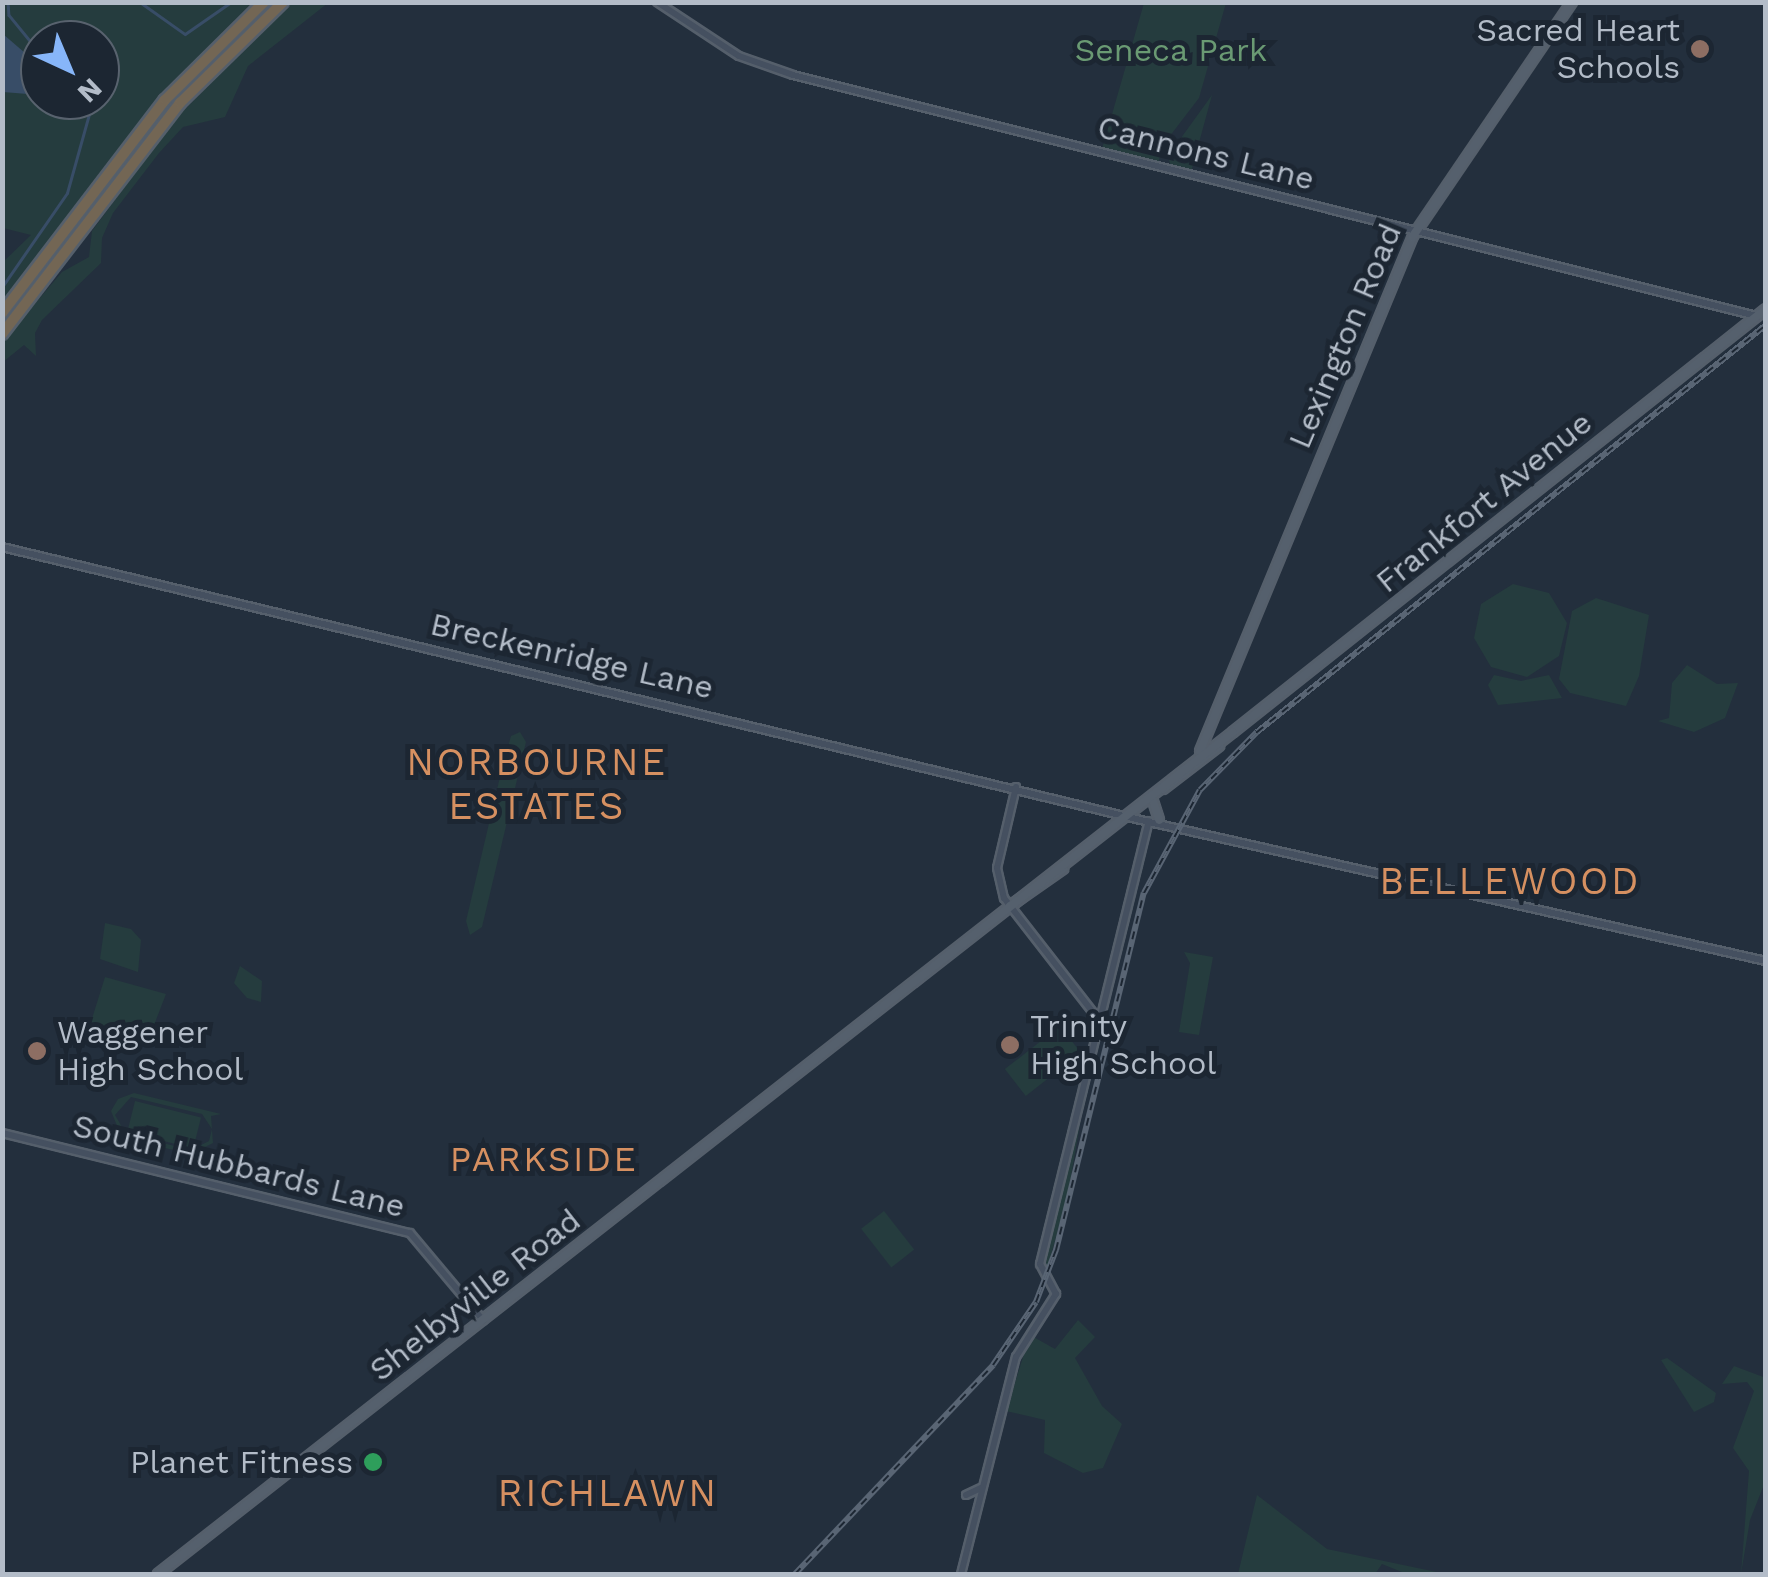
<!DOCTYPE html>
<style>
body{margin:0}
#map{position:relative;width:1768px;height:1577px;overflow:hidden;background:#232f3d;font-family:"Work Sans",sans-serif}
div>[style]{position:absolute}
.green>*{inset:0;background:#253c3e;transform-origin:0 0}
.water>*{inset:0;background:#384d67}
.stream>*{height:2.5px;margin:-1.25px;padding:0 1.25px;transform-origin:1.25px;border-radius:1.25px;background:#384d67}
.roads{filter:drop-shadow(2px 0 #555f6b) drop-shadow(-2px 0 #555f6b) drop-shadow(0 2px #555f6b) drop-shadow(0 -2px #555f6b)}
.secondary>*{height:6px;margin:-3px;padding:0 3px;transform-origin:3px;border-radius:3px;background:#455060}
.primary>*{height:8px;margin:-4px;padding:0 4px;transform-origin:4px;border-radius:4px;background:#55606d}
.highway>*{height:10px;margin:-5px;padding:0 5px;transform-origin:5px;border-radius:5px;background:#736654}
.rail>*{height:6px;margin-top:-3px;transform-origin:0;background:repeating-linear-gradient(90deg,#1c2632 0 8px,#596574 0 16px);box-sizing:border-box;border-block:2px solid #596574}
.dots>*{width:28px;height:28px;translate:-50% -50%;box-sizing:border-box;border:5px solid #1c2632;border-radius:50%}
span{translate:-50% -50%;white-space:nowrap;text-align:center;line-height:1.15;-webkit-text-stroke:10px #1c2632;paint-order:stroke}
.poi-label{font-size:32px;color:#b3bcc8}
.right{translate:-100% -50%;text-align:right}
.left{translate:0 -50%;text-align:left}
.park-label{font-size:32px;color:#6a9a73}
.street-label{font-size:32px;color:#b3bcc8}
.neighbourhood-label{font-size:35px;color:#d69061;letter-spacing:2.5px}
.quarter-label{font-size:38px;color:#d69061;letter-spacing:2.5px}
.frame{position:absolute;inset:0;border:5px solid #b3bcc8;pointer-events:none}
.north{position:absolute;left:20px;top:20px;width:100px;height:100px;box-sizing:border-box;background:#1c2632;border:2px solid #58626e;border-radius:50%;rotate:136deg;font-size:28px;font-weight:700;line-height:40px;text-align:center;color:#b3bcc8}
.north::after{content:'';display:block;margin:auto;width:35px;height:45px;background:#87b6f9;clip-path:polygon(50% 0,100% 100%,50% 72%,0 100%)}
</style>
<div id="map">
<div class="green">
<div style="clip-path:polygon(evenodd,2px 3px,252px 3px,171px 86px,3px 308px,3px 262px,31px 235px,3px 228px,2px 3px,40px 40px,100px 40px,100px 100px,40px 100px,40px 40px)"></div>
<div style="clip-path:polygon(292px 3px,328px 3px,248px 66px,225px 117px,183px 127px,159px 153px,113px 213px,102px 238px,101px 263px,42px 320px,35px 333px,36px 356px,24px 345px,3px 362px,3px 341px,62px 272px,89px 257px,92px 231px,175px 119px)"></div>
<div style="clip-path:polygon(1144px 3px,1226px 3px,1199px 98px,1163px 145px,1158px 164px,1102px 149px)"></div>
<div style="clip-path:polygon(1212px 95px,1191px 172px,1171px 167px,1168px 156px)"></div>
<div style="clip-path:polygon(1513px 584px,1549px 593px,1567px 623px,1559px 656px,1527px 677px,1491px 667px,1474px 638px,1481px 604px)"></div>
<div style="clip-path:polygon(1596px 598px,1649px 615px,1639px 676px,1626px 706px,1570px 693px,1559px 679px,1572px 611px)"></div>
<div style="clip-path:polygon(1687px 665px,1717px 684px,1738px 683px,1725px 718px,1694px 732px,1658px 721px,1669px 718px,1672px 683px)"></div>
<div style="clip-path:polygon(1494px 675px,1521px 681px,1549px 675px,1562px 698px,1498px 705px,1488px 685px)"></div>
<div style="clip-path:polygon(520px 732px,526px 742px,482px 927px,470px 935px,466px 921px,503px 764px,511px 736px)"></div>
<div style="clip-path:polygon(105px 923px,131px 929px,141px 940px,138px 972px,100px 959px)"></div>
<div style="clip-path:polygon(1184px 952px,1213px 957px,1199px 1035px,1179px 1032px,1190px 963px)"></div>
<div style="clip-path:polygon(240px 966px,262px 981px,261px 1002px,247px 998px,234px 983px)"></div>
<div style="clip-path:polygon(105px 977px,166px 994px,151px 1033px,129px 1048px,104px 1042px,90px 1025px)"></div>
<div style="left:1060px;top:1026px;width:34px;height:70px;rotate:52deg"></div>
<div style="clip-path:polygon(evenodd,134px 1093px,221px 1114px,211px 1116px,213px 1143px,191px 1154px,122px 1138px,111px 1111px,118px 1099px,134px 1093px,131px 1097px,202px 1114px,212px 1129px,209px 1141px,191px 1150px,126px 1134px,115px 1115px,131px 1097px)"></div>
<div style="left:135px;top:1101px;width:68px;height:32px;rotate:14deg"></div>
<div style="clip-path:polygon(1081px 1118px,1068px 1194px,1046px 1273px,1045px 1259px)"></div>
<div style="left:884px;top:1211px;width:49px;height:29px;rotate:52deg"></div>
<div style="clip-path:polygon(1078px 1320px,1095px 1337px,1075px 1358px,1102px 1406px,1122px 1424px,1103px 1468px,1083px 1473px,1044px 1453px,1045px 1420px,1006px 1411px,1030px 1335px,1055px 1349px)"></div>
<div style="clip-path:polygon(1667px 1358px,1716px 1393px,1714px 1402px,1694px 1412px,1661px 1360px)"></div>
<div style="clip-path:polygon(1734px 1366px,1766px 1378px,1765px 1482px,1750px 1520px,1741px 1574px,1749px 1471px,1733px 1448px,1754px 1391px,1747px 1382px,1722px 1384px)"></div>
<div style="clip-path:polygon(1257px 1495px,1327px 1549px,1446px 1574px,1407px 1574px,1382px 1564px,1375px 1574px,1238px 1574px)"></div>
</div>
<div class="water">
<div style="clip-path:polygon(3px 34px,40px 66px,40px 95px,3px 92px)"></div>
</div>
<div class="stream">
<div style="left:8px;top:2px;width:13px;rotate:86deg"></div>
<div style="left:9px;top:15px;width:49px;rotate:50.8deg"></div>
<div style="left:140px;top:2px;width:55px;rotate:35.4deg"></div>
<div style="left:185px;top:34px;width:56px;rotate:-34.8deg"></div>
<div style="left:2px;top:287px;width:114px;rotate:-55.3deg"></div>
<div style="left:67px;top:193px;width:97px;rotate:-74.4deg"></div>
</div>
<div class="roads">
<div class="secondary">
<div style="left:657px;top:2px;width:98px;rotate:33.4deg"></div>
<div style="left:739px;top:56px;width:57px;rotate:19.4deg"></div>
<div style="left:793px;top:75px;width:994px;rotate:14.04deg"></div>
<div style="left:2px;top:547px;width:1189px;rotate:13.48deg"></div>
<div style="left:1158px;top:824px;width:623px;rotate:12.7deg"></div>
<div style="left:1016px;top:787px;width:83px;rotate:103.2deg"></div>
<div style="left:997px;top:868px;width:31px;rotate:77deg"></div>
<div style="left:1004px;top:898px;width:155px;rotate:52.1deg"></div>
<div style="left:2px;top:1133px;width:420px;rotate:13.8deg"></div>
<div style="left:410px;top:1233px;width:114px;rotate:50deg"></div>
<div style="left:966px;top:1495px;width:17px;rotate:-25deg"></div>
<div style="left:961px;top:1574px;width:224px;rotate:-75.8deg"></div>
<div style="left:1016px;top:1357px;width:75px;rotate:-57.6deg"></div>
<div style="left:1056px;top:1294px;width:34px;rotate:-118deg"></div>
<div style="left:1040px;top:1264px;width:456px;rotate:-76.2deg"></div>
</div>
<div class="primary">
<div style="left:1233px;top:732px;width:680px;rotate:-38.44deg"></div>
<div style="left:1200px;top:751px;width:557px;rotate:-67.53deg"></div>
<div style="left:1413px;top:236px;width:283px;rotate:-55.8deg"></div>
<div style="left:1163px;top:789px;width:71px;rotate:-37.5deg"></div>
<div style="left:1152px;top:798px;width:23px;rotate:72deg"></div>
<div style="left:1010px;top:906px;width:65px;rotate:-34.9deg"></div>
<div style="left:158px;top:1574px;width:1365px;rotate:-38.07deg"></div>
</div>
<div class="highway">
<div style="left:2px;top:313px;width:268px;rotate:-52.6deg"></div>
<div style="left:165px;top:100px;width:139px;rotate:-44.7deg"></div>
<div style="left:2px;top:334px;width:292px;rotate:-52.4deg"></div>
<div style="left:180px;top:103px;width:144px;rotate:-44.4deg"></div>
</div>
</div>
<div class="rail">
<div style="left:795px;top:1574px;width:288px;rotate:-46.5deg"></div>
<div style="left:993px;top:1365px;width:76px;rotate:-55.7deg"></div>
<div style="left:1036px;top:1302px;width:56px;rotate:-69deg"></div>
<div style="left:1056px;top:1250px;width:368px;rotate:-76.2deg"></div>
<div style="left:1144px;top:893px;width:117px;rotate:-61.5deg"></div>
<div style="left:1200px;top:790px;width:81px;rotate:-45.5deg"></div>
<div style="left:1257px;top:732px;width:652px;rotate:-38.65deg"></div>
</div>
<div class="dots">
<div style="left:1700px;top:49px;background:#8d6e63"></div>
<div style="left:1010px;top:1045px;background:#8d6e63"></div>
<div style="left:37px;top:1051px;background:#8d6e63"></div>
<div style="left:373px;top:1462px;background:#2e9e5b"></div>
</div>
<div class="poi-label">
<span class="right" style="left:1680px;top:49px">Sacred Heart<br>Schools</span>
<span class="left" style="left:1030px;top:1045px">Trinity<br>High School</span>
<span class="left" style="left:57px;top:1051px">Waggener<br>High School</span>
<span class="right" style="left:353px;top:1462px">Planet Fitness</span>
</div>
<div class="park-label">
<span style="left:1171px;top:50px">Seneca Park</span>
</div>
<div class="street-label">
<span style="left:1206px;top:153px;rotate:14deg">Cannons Lane</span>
<span style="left:1345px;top:336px;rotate:-67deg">Lexington Road</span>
<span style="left:1484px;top:502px;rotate:-39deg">Frankfort Avenue</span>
<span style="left:572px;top:656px;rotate:13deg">Breckenridge Lane</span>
<span style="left:239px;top:1166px;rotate:14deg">South Hubbards Lane</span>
<span style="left:475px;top:1295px;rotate:-38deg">Shelbyville Road</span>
</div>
<div class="neighbourhood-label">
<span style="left:544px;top:1159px">PARKSIDE</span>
</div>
<div class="quarter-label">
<span style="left:537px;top:785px">NORBOURNE<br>ESTATES</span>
<span style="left:1510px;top:882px">BELLEWOOD</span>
<span style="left:608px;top:1494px">RICHLAWN</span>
</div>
<div class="frame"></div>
<div class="north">N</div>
</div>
